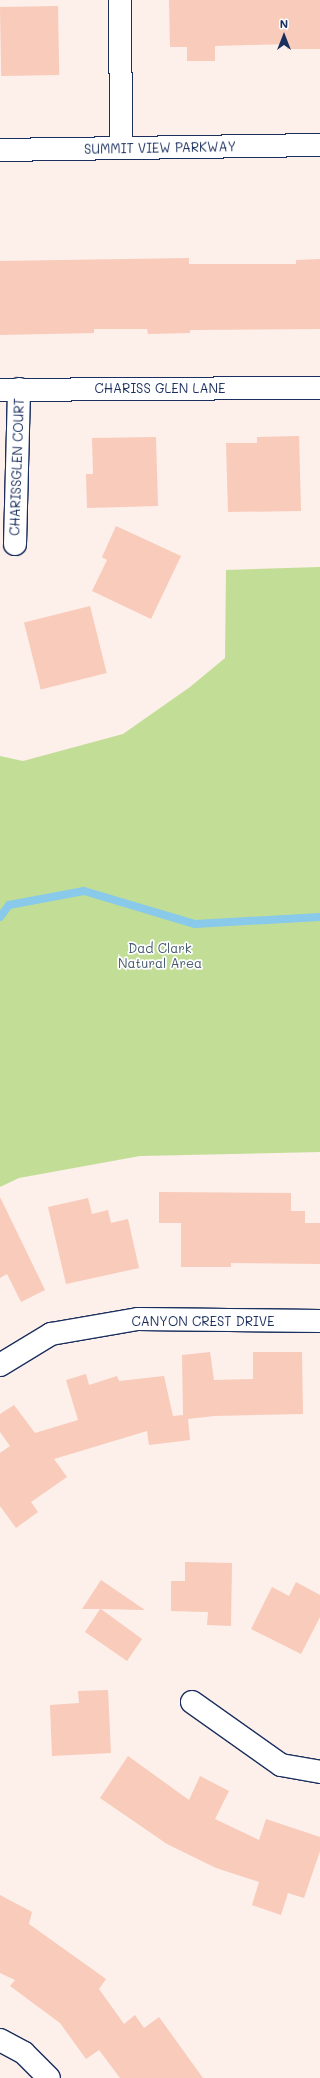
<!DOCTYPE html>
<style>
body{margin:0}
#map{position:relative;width:320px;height:2078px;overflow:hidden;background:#fdefea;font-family:Mali,sans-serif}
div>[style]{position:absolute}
.green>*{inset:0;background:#c2de96}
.stream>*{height:8px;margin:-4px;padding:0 4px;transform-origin:4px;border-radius:4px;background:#89c9ea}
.building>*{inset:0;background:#f8cbba;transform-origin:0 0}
.roads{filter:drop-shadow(1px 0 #1b2f5e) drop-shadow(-1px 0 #1b2f5e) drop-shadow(0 1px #1b2f5e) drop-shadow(0 -1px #1b2f5e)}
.minor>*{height:22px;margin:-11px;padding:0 11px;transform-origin:11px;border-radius:11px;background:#fff}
span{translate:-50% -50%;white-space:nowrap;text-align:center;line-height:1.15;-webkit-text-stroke:3.5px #fff;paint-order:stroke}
.street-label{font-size:13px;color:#1b2f5e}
.park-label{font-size:13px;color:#455b6c}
.north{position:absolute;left:264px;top:16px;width:40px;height:40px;-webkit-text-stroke:3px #fff;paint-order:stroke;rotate:0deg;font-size:11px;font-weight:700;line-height:16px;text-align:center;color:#1b2f5e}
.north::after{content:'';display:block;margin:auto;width:14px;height:18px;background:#1b2f5e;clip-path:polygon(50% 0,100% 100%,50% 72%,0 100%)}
</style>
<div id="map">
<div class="green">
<div style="clip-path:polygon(320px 567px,320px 1152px,140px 1156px,19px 1178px,0 1187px,0 756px,23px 761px,123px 734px,190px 687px,225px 658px,226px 570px)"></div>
</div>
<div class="stream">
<div style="left:0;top:917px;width:15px;rotate:-53deg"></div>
<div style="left:9px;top:905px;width:76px;rotate:-10.6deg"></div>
<div style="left:84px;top:891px;width:116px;rotate:16.6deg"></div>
<div style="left:195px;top:924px;width:125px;rotate:-3.2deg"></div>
</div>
<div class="building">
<div style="clip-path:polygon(169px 0,320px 0,320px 49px,287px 49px,287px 44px,215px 46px,215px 61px,187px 61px,187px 47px,170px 47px)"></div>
<div style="left:58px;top:6px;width:69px;height:58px;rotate:89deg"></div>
<div style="clip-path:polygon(189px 258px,189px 264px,296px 264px,296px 260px,320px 259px,320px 329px,190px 330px,190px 333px,148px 334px,147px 329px,94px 329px,94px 333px,0 335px,0 261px)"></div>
<div style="clip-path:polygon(299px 436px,301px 511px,228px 512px,226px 443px,257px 443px,257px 437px)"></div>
<div style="clip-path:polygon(156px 437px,158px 506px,87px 508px,86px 474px,93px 474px,92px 438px)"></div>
<div style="clip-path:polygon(116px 526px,181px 556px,151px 619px,92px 591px,107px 560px,102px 557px)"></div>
<div style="left:90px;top:606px;width:69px;height:68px;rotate:76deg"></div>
<div style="clip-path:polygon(159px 1192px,291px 1193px,291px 1211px,305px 1211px,305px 1223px,320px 1223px,320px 1264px,231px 1263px,231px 1267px,181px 1267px,181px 1223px,159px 1223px)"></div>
<div style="clip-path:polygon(0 1197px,45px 1290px,21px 1302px,7px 1274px,0 1278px)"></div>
<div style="clip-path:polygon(88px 1198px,92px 1214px,108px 1210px,111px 1223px,128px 1219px,139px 1268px,66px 1284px,48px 1207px)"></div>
<div style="clip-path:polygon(210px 1352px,214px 1380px,253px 1379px,253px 1352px,302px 1352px,303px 1414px,214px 1416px,188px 1419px,190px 1440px,149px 1445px,147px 1431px,54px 1459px,67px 1477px,31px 1502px,38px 1512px,16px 1528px,0 1506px,0 1453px,10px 1446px,0 1432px,0 1414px,14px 1405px,35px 1433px,78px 1420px,66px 1380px,86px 1374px,89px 1385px,117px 1376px,119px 1381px,164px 1376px,173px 1416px,183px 1415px,182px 1355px)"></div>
<div style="clip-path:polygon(185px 1562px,232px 1563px,231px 1626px,207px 1625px,208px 1612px,171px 1611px,171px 1581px,185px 1581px)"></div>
<div style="clip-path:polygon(101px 1580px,145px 1610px,101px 1609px,142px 1639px,127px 1661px,85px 1632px,100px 1609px,82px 1609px)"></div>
<div style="clip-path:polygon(296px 1582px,320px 1595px,320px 1617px,301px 1654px,251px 1629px,272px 1587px,289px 1596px)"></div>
<div style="clip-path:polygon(108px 1690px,111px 1753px,52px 1756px,50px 1705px,79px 1703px,78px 1691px)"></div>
<div style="clip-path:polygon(128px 1756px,189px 1800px,200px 1776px,229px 1791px,215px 1819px,259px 1840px,266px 1819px,320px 1837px,320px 1851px,304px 1898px,288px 1893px,281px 1915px,252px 1905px,259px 1882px,216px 1868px,167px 1844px,100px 1798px)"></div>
<div style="clip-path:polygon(0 1895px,32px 1912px,29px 1924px,106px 1979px,99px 1989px,124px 2024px,135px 2015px,144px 2028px,159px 2017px,203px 2078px,120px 2078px,99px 2050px,86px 2059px,60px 2023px,10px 1986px,15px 1980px,0 1973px)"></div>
</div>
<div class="roads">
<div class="minor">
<div style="left:120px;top:0;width:148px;rotate:89.6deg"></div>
<div style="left:0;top:150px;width:320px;rotate:-0.9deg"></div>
<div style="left:0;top:390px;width:320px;rotate:-0.4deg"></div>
<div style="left:15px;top:544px;width:155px;rotate:-88.5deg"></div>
<div style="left:0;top:1365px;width:60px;rotate:-31.3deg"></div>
<div style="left:51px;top:1334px;width:88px;rotate:-9.8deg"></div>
<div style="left:138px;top:1319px;width:182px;rotate:0.6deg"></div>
<div style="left:192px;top:1702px;width:109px;rotate:35.3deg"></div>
<div style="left:281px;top:1765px;width:40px;rotate:10deg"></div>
<div style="left:0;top:2040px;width:27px;rotate:28deg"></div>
<div style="left:24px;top:2053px;width:35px;rotate:45deg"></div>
</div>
</div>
<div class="street-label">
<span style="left:160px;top:148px;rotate:-1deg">SUMMIT VIEW PARKWAY</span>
<span style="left:160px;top:388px">CHARISS GLEN LANE</span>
<span style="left:17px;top:467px;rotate:-88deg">CHARISSGLEN COURT</span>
<span style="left:203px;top:1321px">CANYON CREST DRIVE</span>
</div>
<div class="park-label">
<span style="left:160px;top:956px">Dad Clark<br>Natural Area</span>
</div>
<div class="north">N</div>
</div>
